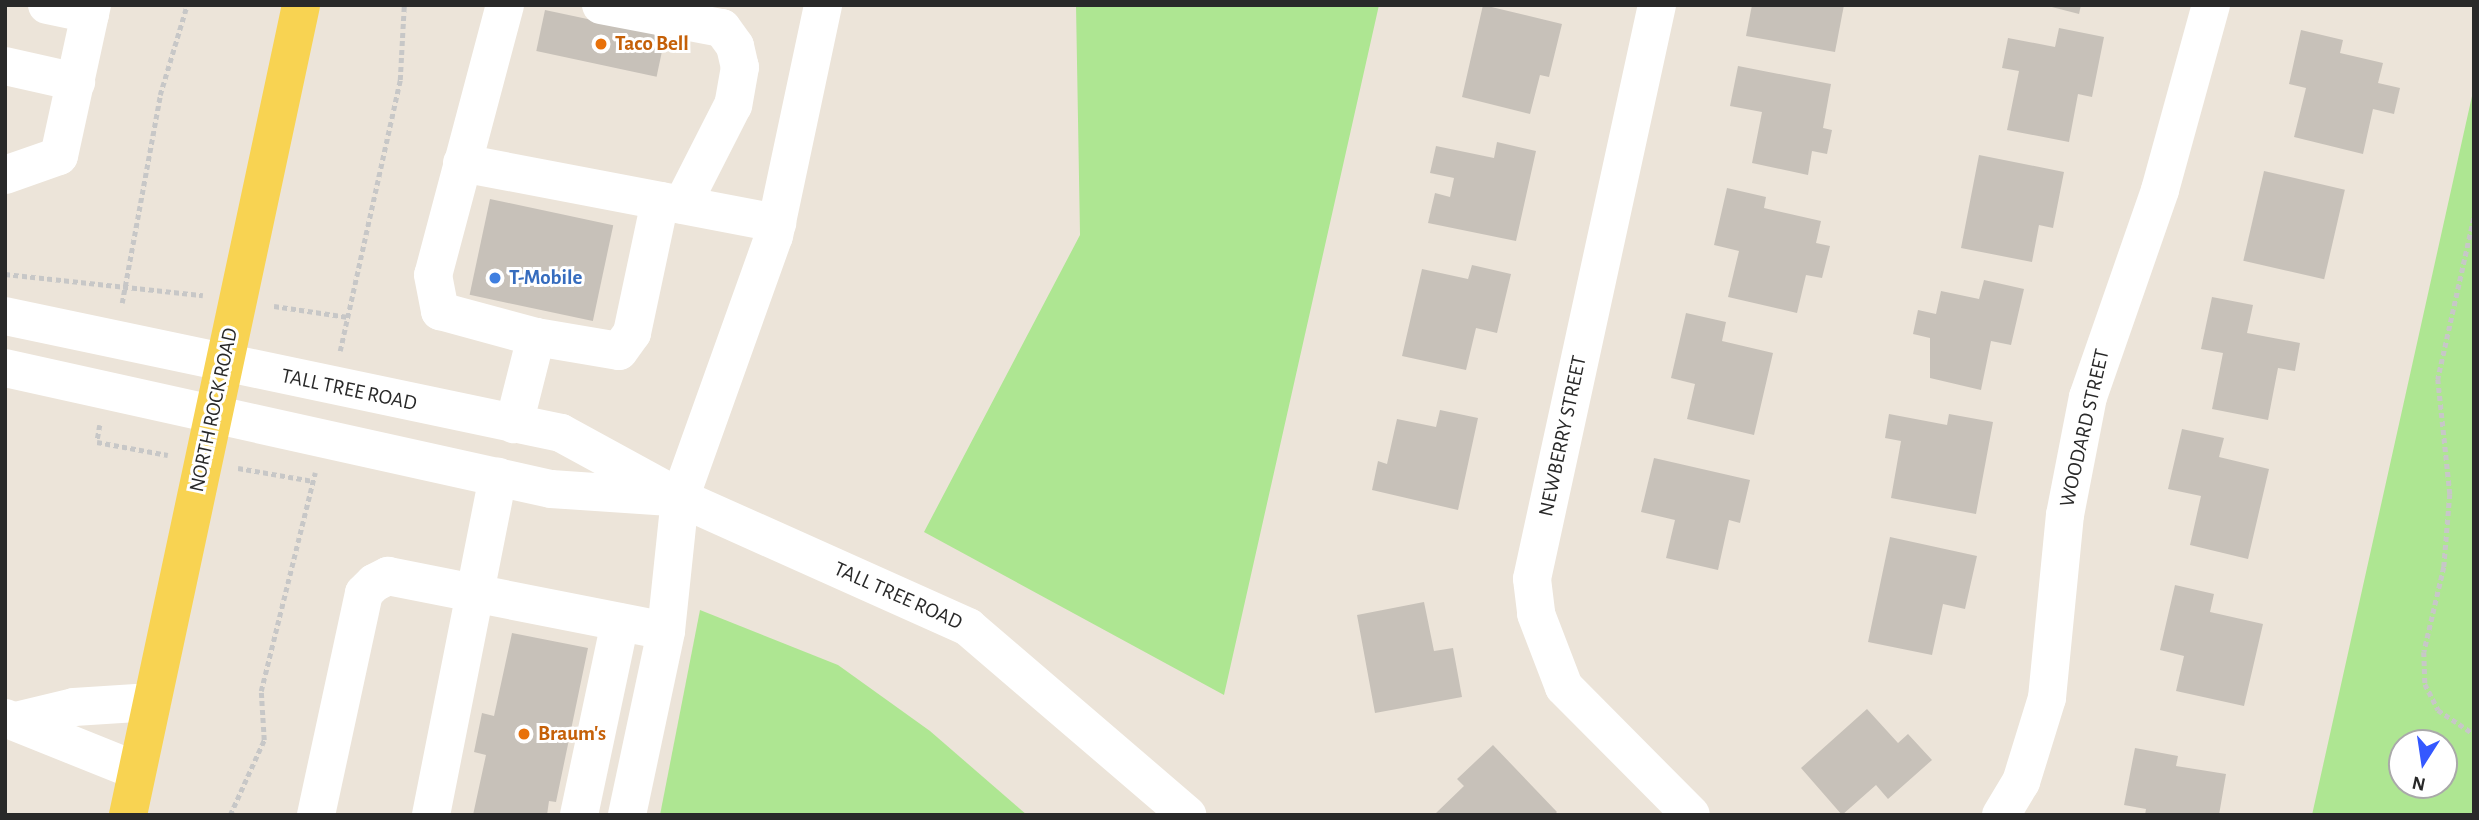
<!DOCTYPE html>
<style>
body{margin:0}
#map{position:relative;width:2479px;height:820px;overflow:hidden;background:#ece4d9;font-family:"Alegreya Sans",sans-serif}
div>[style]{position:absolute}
.green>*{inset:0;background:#aee692}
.building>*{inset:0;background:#c7c1b9;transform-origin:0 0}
.path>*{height:4.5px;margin-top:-2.25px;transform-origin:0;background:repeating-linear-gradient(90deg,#c7c7c7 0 5px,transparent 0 8.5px)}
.minor>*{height:38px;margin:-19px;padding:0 19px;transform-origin:19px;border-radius:19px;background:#fff}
.major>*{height:38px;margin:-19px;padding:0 19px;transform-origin:19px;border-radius:19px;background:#f8d352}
.dots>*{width:19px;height:19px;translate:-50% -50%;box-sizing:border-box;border:4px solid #fff;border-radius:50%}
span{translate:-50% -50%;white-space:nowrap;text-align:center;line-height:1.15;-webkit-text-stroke:6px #fff;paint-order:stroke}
.food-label{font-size:21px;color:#c56008;font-weight:700}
.left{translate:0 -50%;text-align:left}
.shop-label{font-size:21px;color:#366cbe;font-weight:700}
.street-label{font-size:21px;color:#292929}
.frame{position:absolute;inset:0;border:7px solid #292929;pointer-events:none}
.north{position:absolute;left:2388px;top:729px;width:70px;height:70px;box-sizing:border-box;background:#fff;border:2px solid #a9a9a9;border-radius:50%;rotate:192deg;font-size:19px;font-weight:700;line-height:28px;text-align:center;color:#292929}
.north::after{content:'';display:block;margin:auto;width:24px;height:32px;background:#3458ff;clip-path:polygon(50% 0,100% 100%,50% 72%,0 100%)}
</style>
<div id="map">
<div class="green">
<div style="clip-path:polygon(1076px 5px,1379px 5px,1224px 695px,924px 532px,1080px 235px)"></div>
<div style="clip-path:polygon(evenodd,2474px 87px,2474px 815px,2312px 815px,2474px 87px,2402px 743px,2444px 743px,2444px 785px,2402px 785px,2402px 743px)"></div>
<div style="clip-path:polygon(700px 610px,838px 665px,930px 731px,1027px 815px,660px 815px)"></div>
</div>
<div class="building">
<div style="clip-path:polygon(1483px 5px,1562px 24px,1549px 77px,1540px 75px,1530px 114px,1462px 97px)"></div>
<div style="clip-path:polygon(1752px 5px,1844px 5px,1835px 52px,1746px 36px)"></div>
<div style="clip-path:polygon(2044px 5px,2081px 5px,2079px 14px)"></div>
<div style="left:545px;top:10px;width:123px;height:42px;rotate:12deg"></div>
<div style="clip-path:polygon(2059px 28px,2104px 37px,2092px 97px,2078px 94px,2069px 142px,2007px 130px,2019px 71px,2002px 68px,2008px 38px,2055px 47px)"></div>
<div style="clip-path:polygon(2301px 30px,2343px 40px,2340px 53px,2383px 63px,2378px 83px,2400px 88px,2394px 114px,2373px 109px,2363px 154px,2294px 137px,2306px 88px,2289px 84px)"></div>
<div style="clip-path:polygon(1738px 66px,1831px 84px,1823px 128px,1832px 130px,1827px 154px,1812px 151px,1808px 175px,1752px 163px,1762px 112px,1730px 106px)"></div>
<div style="clip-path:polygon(1497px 142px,1536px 151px,1516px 241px,1428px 223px,1435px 193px,1450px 197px,1454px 178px,1430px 173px,1436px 146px,1494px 158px)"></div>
<div style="clip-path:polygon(1979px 155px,2064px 172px,2053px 228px,2039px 225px,2032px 262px,1961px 248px)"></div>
<div style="left:2264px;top:171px;width:83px;height:92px;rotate:13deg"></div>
<div style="clip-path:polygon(1727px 188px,1766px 197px,1764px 208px,1821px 221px,1816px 243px,1830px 246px,1822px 278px,1806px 275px,1797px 313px,1728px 297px,1739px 251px,1714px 245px)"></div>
<div style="left:490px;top:199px;width:126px;height:98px;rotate:12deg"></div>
<div style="clip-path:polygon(1472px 265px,1511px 274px,1497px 333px,1476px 328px,1466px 370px,1402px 356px,1422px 269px,1468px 279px)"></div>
<div style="clip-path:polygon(1984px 280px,2024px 289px,2011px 345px,1991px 341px,1981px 390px,1930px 378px,1930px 338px,1913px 334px,1918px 310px,1936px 314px,1941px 291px,1979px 299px)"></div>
<div style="clip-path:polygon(2212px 297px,2253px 305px,2247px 333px,2300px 343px,2295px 371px,2278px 368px,2268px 420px,2212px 409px,2223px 353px,2201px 349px)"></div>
<div style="clip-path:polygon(1686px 313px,1726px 322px,1722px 341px,1773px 353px,1754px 435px,1687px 419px,1695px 384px,1671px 378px)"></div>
<div style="clip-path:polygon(1440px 410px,1478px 418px,1458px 510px,1372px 490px,1378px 461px,1387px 464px,1397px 419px,1436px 427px)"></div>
<div style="clip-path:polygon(1889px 414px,1947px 425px,1949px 414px,1993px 422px,1976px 514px,1891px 498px,1901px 441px,1885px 438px)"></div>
<div style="clip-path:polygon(2182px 429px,2224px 438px,2219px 457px,2269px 469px,2248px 559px,2190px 545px,2201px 496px,2168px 489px)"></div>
<div style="clip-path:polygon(1654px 458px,1750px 480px,1740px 523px,1729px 520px,1718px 570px,1666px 558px,1675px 520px,1641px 512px)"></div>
<div style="clip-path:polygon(1890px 537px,1977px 556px,1965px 609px,1943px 604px,1932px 655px,1868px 642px)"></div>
<div style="clip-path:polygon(2175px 585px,2214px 594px,2210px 612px,2263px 624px,2244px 706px,2176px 691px,2184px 656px,2160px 650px)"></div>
<div style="clip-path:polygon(1424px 602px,1434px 651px,1453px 648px,1462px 697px,1375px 713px,1357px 615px)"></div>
<div style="clip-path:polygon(512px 633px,588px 648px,556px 802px,549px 801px,547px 815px,473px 815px,486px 755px,474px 752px,482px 713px,494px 716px)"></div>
<div style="clip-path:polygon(1867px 709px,1898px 743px,1908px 734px,1932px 760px,1888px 799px,1876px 785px,1842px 815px,1801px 768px)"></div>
<div style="clip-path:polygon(1493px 745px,1557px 812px,1554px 815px,1436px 813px,1464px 786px,1457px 779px)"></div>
<div style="clip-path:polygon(2135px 748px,2178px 756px,2176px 766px,2226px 774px,2219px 815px,2145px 815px,2146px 809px,2124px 805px)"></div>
</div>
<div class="path">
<div style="left:2474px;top:218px;width:165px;rotate:102.6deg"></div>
<div style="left:2438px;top:379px;width:116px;rotate:84deg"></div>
<div style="left:2450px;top:494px;width:73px;rotate:94.7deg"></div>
<div style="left:2444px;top:567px;width:87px;rotate:103.2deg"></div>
<div style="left:2424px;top:652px;width:32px;rotate:88deg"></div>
<div style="left:2425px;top:684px;width:29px;rotate:63deg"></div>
<div style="left:2438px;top:710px;width:43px;rotate:33.7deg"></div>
<div style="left:5px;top:274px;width:199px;rotate:6.1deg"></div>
<div style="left:122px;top:303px;width:211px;rotate:-79.6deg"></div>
<div style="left:160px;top:95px;width:94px;rotate:-73.3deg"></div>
<div style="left:274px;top:306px;width:75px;rotate:8.5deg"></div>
<div style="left:340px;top:351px;width:278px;rotate:-77.5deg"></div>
<div style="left:400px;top:80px;width:75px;rotate:-86.9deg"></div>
<div style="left:100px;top:425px;width:17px;rotate:100deg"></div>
<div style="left:97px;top:442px;width:72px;rotate:10.4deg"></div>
<div style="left:238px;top:468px;width:76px;rotate:9.8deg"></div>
<div style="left:230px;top:815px;width:82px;rotate:-65.6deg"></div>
<div style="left:264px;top:740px;width:49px;rotate:-93.5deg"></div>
<div style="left:261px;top:691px;width:225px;rotate:-76.1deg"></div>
</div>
<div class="minor">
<div style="left:47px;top:5px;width:44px;rotate:11.8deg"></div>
<div style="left:505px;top:5px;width:279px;rotate:104.9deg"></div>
<div style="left:433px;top:275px;width:37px;rotate:79deg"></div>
<div style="left:440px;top:311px;width:99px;rotate:15.2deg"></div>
<div style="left:536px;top:337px;width:90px;rotate:104.2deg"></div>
<div style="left:601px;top:5px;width:123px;rotate:10.8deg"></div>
<div style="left:722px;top:28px;width:22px;rotate:54deg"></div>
<div style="left:735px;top:46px;width:22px;rotate:77deg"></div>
<div style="left:740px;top:67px;width:39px;rotate:100deg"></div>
<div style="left:733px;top:105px;width:112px;rotate:117deg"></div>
<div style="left:1657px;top:5px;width:587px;rotate:102.29deg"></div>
<div style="left:1532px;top:579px;width:35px;rotate:83deg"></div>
<div style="left:1536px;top:614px;width:78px;rotate:69deg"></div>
<div style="left:1564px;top:687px;width:180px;rotate:45.2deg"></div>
<div style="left:5px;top:66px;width:73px;rotate:12.7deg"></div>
<div style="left:462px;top:163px;width:321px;rotate:10.8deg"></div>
<div style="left:5px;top:175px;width:57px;rotate:-19.4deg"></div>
<div style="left:59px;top:156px;width:155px;rotate:-77.7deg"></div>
<div style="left:5px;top:316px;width:568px;rotate:11.88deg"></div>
<div style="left:561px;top:433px;width:136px;rotate:28.6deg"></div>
<div style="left:680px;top:498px;width:316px;rotate:24.1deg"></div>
<div style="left:968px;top:627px;width:289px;rotate:40.6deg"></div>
<div style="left:536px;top:337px;width:84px;rotate:9.6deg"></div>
<div style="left:619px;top:351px;width:22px;rotate:-54deg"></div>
<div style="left:632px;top:333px;width:135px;rotate:-78deg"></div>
<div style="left:5px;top:368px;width:559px;rotate:12.5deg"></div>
<div style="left:551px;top:489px;width:116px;rotate:3.9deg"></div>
<div style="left:5px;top:718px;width:142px;rotate:21.9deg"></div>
<div style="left:16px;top:721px;width:60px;rotate:-13.6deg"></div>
<div style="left:74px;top:707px;width:78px;rotate:-3.7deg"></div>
<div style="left:316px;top:815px;width:227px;rotate:-77.8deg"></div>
<div style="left:364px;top:593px;width:14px;rotate:-45deg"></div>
<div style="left:374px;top:583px;width:16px;rotate:-27deg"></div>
<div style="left:388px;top:576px;width:283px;rotate:11.2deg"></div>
<div style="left:431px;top:815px;width:345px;rotate:-78.8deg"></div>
<div style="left:579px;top:815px;width:197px;rotate:-78deg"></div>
<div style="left:627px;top:815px;width:188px;rotate:-78deg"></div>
<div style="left:666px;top:631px;width:134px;rotate:-84deg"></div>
<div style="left:680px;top:498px;width:278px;rotate:-70.3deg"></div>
<div style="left:774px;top:236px;width:236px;rotate:-78deg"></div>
<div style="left:2001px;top:815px;width:39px;rotate:-59deg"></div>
<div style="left:2021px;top:782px;width:88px;rotate:-72.8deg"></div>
<div style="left:2047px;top:698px;width:184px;rotate:-84.4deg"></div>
<div style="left:2065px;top:515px;width:120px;rotate:-79deg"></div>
<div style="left:2088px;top:397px;width:219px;rotate:-70.8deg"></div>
<div style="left:2160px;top:190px;width:192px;rotate:-74.6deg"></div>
</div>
<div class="major">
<div style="left:128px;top:815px;width:828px;rotate:-77.94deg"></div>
</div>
<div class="dots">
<div style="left:601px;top:44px;background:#e8710a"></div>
<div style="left:495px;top:278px;background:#3f7fe0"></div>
<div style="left:524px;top:734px;background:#e8710a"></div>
</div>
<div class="food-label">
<span class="left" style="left:615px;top:44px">Taco Bell</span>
<span class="left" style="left:538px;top:734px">Braum's</span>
</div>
<div class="shop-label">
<span class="left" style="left:509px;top:278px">T-Mobile</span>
</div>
<div class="street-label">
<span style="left:349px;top:390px;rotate:12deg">TALL TREE ROAD</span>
<span style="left:214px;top:410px;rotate:-78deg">NORTH ROCK ROAD</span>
<span style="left:2085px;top:428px;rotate:-77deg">WOODARD STREET</span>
<span style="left:1563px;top:436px;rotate:-78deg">NEWBERRY STREET</span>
<span style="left:898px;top:596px;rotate:24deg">TALL TREE ROAD</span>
</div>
<div class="frame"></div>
<div class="north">N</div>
</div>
